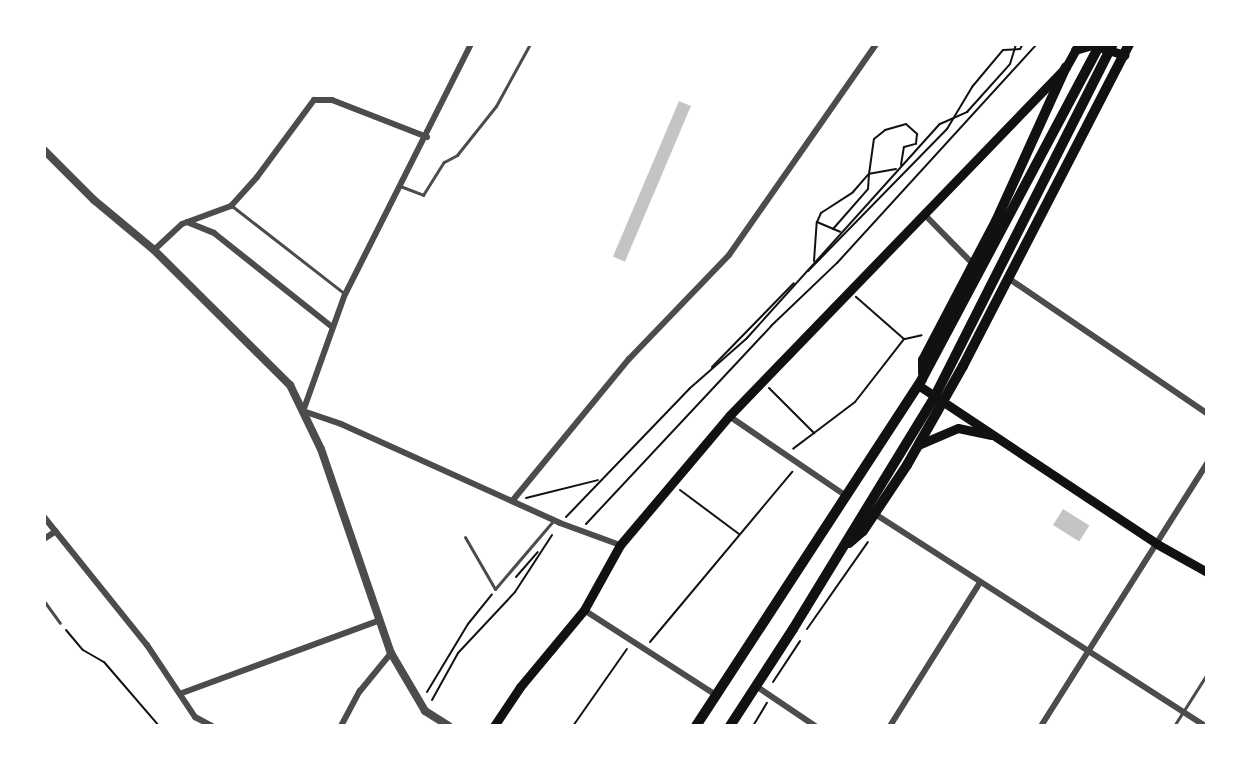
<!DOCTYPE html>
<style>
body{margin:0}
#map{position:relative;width:1251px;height:770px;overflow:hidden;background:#fff;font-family:"IBM Plex Sans",sans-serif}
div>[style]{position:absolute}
.building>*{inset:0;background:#c4c4c4;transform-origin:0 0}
.path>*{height:2px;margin:-1px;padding:0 1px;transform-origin:1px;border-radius:1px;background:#111}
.service>*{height:3px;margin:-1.5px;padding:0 1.5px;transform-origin:1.5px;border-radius:1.5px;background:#4c4c4c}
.minor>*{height:6px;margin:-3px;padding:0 3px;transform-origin:3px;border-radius:3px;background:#4c4c4c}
.tertiary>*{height:8px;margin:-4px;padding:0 4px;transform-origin:4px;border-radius:4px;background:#4c4c4c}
.secondary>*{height:9px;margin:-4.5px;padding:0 4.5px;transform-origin:4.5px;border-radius:4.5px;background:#111}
.primary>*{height:10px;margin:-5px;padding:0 5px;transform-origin:5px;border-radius:5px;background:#111}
span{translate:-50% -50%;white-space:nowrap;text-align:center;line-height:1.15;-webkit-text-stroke:8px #fff;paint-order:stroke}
.frame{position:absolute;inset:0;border:46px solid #fff;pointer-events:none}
</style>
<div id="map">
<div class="building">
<div style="left:679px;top:101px;width:13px;height:169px;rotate:23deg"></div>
<div style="left:1063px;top:509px;width:31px;height:19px;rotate:32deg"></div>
</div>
<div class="path">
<div style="left:901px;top:165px;width:18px;rotate:-81deg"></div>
<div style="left:904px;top:147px;width:11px;rotate:-15deg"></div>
<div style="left:896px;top:169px;width:27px;rotate:170deg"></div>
<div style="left:869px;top:174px;width:35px;rotate:-82deg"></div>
<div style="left:874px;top:139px;width:14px;rotate:-39deg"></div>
<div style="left:885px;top:130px;width:22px;rotate:-16deg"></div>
<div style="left:906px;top:124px;width:15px;rotate:42deg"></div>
<div style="left:917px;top:134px;width:10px;rotate:96deg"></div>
<div style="left:817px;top:222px;width:10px;rotate:-66deg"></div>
<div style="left:821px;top:213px;width:38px;rotate:-33deg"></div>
<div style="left:853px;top:192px;width:23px;rotate:-49deg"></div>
<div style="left:833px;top:229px;width:53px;rotate:-48.8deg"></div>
<div style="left:868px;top:189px;width:14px;rotate:-86deg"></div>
<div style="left:814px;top:261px;width:39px;rotate:-86deg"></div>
<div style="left:817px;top:222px;width:25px;rotate:23deg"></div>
<div style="left:808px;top:271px;width:199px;rotate:-45.6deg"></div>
<div style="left:947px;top:129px;width:49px;rotate:-59.2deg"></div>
<div style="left:972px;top:87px;width:48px;rotate:-50deg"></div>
<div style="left:1003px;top:50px;width:17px;rotate:-3deg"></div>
<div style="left:1020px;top:49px;width:6px;rotate:-59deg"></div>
<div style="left:905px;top:339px;width:17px;rotate:-13deg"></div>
<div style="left:712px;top:367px;width:117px;rotate:-45.7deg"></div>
<div style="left:769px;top:388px;width:64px;rotate:45deg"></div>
<div style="left:814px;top:433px;width:26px;rotate:143deg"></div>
<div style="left:814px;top:433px;width:51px;rotate:-37.1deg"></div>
<div style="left:855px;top:402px;width:80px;rotate:-52.1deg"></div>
<div style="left:904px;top:339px;width:64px;rotate:-138.8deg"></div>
<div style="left:680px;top:490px;width:74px;rotate:36.7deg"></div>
<div style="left:526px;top:498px;width:74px;rotate:-14deg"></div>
<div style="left:566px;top:517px;width:178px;rotate:-46.1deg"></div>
<div style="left:689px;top:389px;width:77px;rotate:-41.3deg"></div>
<div style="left:747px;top:338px;width:288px;rotate:-48deg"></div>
<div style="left:940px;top:124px;width:30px;rotate:-24deg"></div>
<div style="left:967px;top:112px;width:64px;rotate:-48.1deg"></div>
<div style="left:1010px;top:64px;width:21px;rotate:-73deg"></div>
<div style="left:586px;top:524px;width:271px;rotate:-46.9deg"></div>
<div style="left:771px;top:326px;width:91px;rotate:-43.7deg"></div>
<div style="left:837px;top:263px;width:297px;rotate:-47.6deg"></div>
<div style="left:516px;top:577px;width:33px;rotate:-49deg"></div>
<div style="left:807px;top:629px;width:106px;rotate:-55deg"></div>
<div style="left:66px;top:630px;width:26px;rotate:50deg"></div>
<div style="left:83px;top:650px;width:24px;rotate:30deg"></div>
<div style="left:104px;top:662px;width:84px;rotate:49.3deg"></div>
<div style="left:650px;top:642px;width:222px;rotate:-50.1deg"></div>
<div style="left:773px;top:682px;width:49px;rotate:-56.6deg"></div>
<div style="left:427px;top:692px;width:79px;rotate:-58.9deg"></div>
<div style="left:468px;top:624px;width:38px;rotate:-51deg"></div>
<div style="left:432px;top:700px;width:54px;rotate:-61deg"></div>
<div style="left:458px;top:653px;width:83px;rotate:-46.9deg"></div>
<div style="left:515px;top:592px;width:68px;rotate:-57deg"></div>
<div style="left:573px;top:726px;width:94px;rotate:-55deg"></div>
<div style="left:753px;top:726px;width:27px;rotate:-59deg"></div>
</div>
<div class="service">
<div style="left:400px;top:186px;width:25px;rotate:21deg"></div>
<div style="left:423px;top:195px;width:39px;rotate:-58deg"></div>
<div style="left:444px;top:162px;width:15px;rotate:-28deg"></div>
<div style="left:457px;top:155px;width:63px;rotate:-51.5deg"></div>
<div style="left:496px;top:106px;width:71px;rotate:-61.3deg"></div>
<div style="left:232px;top:206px;width:143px;rotate:37.9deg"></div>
<div style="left:465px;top:537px;width:60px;rotate:60deg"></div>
<div style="left:495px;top:589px;width:91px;rotate:-49.5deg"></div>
<div style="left:44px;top:601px;width:27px;rotate:54deg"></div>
<div style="left:1174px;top:726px;width:62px;rotate:-57.6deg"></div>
</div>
<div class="minor">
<div style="left:471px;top:44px;width:280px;rotate:116.7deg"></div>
<div style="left:345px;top:294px;width:124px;rotate:109.7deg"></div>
<div style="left:303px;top:411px;width:40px;rotate:18.9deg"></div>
<div style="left:341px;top:424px;width:240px;rotate:24.3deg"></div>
<div style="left:560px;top:523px;width:64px;rotate:20.1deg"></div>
<div style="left:924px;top:214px;width:70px;rotate:45.6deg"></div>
<div style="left:187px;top:222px;width:29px;rotate:22deg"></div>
<div style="left:214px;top:233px;width:151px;rotate:38.5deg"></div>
<div style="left:154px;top:250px;width:38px;rotate:-43deg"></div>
<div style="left:182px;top:224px;width:52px;rotate:-20.2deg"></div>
<div style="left:231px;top:206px;width:39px;rotate:-48deg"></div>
<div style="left:257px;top:177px;width:96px;rotate:-53.5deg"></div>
<div style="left:314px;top:100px;width:18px"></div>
<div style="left:332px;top:100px;width:102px;rotate:21.3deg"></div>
<div style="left:1008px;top:278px;width:240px;rotate:34.2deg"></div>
<div style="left:729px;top:416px;width:140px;rotate:34.3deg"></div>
<div style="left:513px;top:500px;width:183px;rotate:-50.6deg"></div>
<div style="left:629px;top:359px;width:144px;rotate:-46.1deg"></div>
<div style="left:729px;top:255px;width:257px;rotate:-55.1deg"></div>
<div style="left:875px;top:514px;width:392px;rotate:32.7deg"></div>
<div style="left:44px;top:517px;width:164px;rotate:51.2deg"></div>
<div style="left:147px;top:645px;width:87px;rotate:56.3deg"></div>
<div style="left:195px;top:717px;width:19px;rotate:28deg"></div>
<div style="left:44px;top:539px;width:14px;rotate:-34deg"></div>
<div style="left:584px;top:610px;width:157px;rotate:32.8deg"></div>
<div style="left:756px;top:686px;width:71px;rotate:34.1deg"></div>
<div style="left:182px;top:693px;width:211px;rotate:-20.2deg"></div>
<div style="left:341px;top:726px;width:40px;rotate:-62deg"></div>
<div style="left:360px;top:691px;width:49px;rotate:-50.8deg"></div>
<div style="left:890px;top:726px;width:168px;rotate:-57.9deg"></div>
<div style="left:1041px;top:726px;width:311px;rotate:-57.7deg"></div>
</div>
<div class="tertiary">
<div style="left:44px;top:150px;width:71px;rotate:45deg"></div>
<div style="left:94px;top:200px;width:78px;rotate:39.8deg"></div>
<div style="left:154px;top:250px;width:192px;rotate:44.8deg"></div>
<div style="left:290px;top:385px;width:71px;rotate:64.2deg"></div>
<div style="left:321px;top:449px;width:216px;rotate:71.1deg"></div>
<div style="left:391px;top:653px;width:67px;rotate:59.6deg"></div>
<div style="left:425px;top:711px;width:28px;rotate:32deg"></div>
</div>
<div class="secondary">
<div style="left:1075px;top:50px;width:18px;rotate:-16deg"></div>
<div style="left:1092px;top:45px;width:34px;rotate:17deg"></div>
<div style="left:918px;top:385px;width:287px;rotate:33.6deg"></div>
<div style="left:1157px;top:544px;width:57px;rotate:29.2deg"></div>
<div style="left:918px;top:445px;width:43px;rotate:-23deg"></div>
<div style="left:958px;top:428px;width:34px;rotate:12deg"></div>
<div style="left:494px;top:726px;width:47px;rotate:-56.3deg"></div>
<div style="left:520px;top:687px;width:100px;rotate:-50.3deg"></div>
<div style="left:584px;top:610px;width:74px;rotate:-61deg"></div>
<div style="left:620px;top:545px;width:169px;rotate:-49.8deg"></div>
<div style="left:729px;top:416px;width:485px;rotate:-46deg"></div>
<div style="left:1066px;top:67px;width:26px;rotate:-61deg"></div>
</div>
<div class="primary">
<div style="left:923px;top:373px;width:13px;rotate:-90deg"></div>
<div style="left:923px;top:360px;width:157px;rotate:-62.3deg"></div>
<div style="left:996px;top:221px;width:169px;rotate:-65.6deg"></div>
<div style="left:849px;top:543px;width:18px;rotate:-41deg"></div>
<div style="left:863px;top:531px;width:79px;rotate:-56.3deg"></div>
<div style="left:907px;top:465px;width:114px;rotate:-60.5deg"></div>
<div style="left:963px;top:366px;width:362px;rotate:-62.7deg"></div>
<div style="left:696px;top:726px;width:414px;rotate:-56.9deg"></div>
<div style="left:922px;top:379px;width:379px;rotate:-62deg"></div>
<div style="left:730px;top:726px;width:116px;rotate:-57deg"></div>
<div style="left:793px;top:629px;width:273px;rotate:-58.6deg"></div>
<div style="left:935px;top:396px;width:394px;rotate:-63.2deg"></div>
</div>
<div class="frame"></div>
</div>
